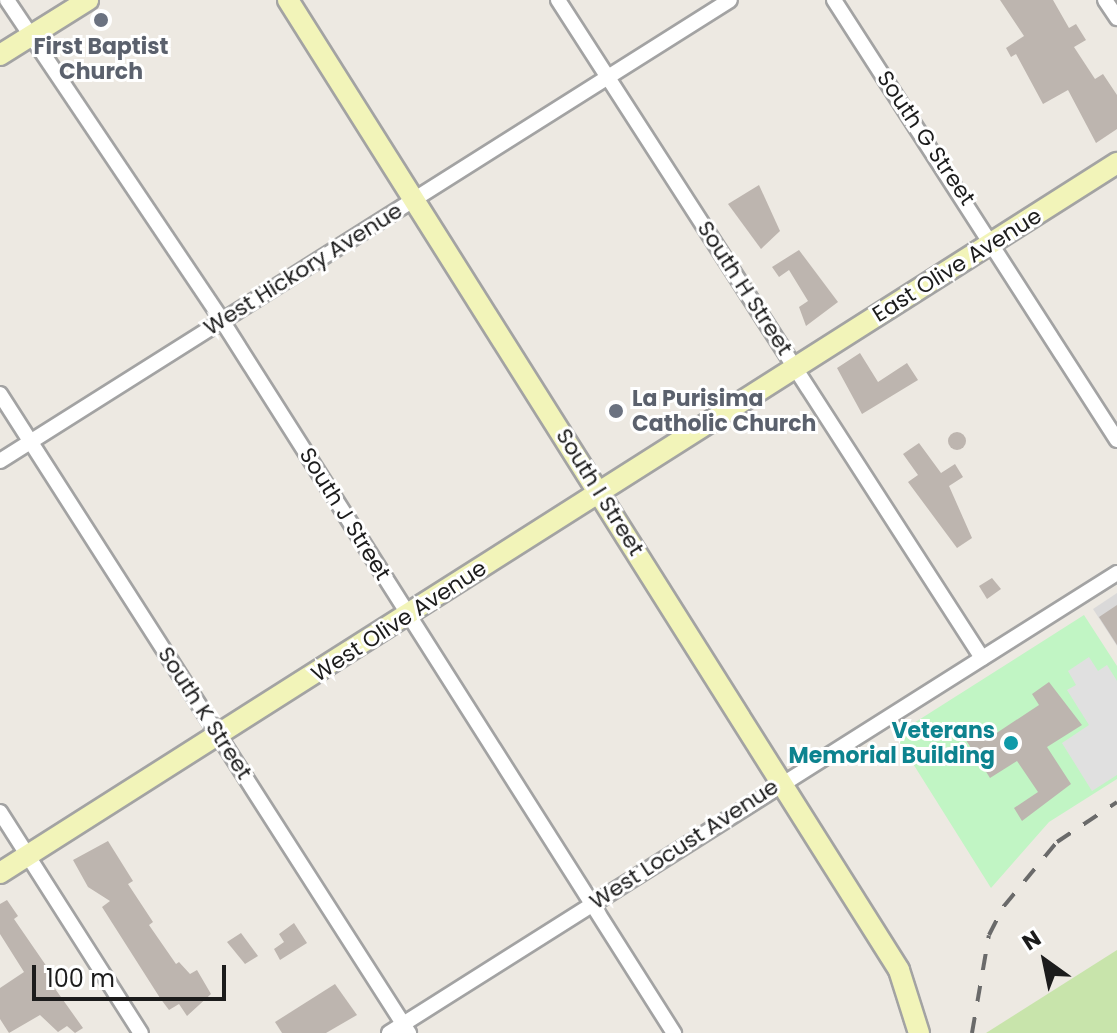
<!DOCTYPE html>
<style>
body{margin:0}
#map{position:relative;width:1117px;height:1033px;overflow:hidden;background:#ede9e2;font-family:Poppins,sans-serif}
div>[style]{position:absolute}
.residential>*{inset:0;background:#dad9d9}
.grass>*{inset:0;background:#c8e4ab}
.park>*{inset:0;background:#c1f5c4}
.parking>*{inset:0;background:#e0e0e0}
.building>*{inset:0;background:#bdb5af}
.round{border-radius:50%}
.roads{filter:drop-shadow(2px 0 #a3a3a3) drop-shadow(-2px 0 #a3a3a3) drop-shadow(0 2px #a3a3a3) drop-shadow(0 -2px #a3a3a3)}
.street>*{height:14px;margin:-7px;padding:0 7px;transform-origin:7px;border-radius:7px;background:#fff}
.secondary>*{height:20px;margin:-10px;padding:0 10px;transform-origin:10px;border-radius:10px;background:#f2f4b9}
.rail>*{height:4px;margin-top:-2px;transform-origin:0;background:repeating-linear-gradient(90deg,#6a6a6a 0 16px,transparent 0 32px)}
.dots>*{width:22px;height:22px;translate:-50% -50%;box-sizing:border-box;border:4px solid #fff;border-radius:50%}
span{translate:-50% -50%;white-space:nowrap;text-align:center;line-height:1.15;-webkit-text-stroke:6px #fff;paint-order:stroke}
.worship-label{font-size:22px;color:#5b616d;font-weight:700}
.left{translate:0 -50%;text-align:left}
.street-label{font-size:22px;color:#1c1c1c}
.culture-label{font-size:22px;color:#0d838f;font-weight:700}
.right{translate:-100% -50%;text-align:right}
.north{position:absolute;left:1005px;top:921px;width:80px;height:80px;-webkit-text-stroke:6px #fff;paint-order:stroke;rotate:327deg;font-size:22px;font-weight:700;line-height:32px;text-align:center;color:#1c1c1c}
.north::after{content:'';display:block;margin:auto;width:28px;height:36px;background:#1c1c1c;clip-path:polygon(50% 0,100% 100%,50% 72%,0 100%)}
.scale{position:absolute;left:32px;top:965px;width:194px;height:36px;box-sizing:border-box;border:4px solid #1c1c1c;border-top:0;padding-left:10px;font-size:24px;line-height:28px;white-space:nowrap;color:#1c1c1c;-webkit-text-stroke:6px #fff;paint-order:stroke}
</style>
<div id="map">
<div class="residential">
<div style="clip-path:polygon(1117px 593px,1117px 646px,1093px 609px)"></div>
</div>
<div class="grass">
<div style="clip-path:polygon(1117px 950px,1117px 1033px,986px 1033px)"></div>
</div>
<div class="park">
<div style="clip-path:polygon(1084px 615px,1117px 666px,1117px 779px,1049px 822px,991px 888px,895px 735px)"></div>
</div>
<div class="parking">
<div style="clip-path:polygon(1089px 657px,1098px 671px,1107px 665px,1117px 681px,1117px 775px,1092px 791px,1062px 743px,1089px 725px,1067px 690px,1076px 685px,1068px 671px)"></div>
</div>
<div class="building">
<div style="clip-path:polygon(1000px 0,1053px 0,1069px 28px,1076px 24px,1086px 40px,1074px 47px,1095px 79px,1103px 74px,1117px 95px,1117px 129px,1096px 143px,1068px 90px,1043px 104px,1016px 54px,1011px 57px,1006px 48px,1024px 36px)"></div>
<div style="clip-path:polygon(759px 185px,780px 231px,761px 249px,728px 204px)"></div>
<div style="clip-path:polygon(799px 250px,838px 302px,806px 326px,799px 307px,808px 301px,789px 270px,779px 277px,772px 267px)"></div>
<div style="clip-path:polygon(860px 353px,878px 382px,907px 363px,918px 380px,862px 414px,837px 368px)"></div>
<div class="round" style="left:948px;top:432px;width:18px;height:18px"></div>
<div style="clip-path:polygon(919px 443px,941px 473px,955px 464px,963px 477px,949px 486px,972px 538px,957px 548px,908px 482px,918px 475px,903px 454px)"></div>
<div style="clip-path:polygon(992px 578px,1001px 589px,987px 599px,979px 586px)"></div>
<div style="clip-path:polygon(1117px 605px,1117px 645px,1099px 617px)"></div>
<div style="clip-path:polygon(1049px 682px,1082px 725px,1047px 747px,1071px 784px,1022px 821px,1014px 808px,1038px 792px,1017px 761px,990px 778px,964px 737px,981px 726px,989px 738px,1039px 705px,1032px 694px)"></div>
<div style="clip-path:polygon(108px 841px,133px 881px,128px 884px,153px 922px,149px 925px,176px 964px,179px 962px,190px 974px,197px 970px,211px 994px,187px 1016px,179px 1004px,169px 1010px,160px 998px,102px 907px,110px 901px,88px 887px,73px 860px)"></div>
<div style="clip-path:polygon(7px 900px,18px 916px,14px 919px,56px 980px,51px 983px,83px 1028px,75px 1033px,67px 1026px,58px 1032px,40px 1015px,9px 1033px,0 1019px,0 988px,24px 972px,0 934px,0 904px)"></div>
<div style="clip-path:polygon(294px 923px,307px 943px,280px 960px,274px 949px,284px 942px,279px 934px)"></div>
<div style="clip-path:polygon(241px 933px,258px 956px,245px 964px,227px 942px)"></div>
<div style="clip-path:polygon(335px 984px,357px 1015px,326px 1033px,282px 1033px,275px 1022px)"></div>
</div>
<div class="roads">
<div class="street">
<div style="left:7px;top:0;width:384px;rotate:56.1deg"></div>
<div style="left:221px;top:319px;width:846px;rotate:57.61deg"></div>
<div style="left:558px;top:0;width:783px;rotate:57.2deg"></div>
<div style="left:834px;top:0;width:523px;rotate:57.25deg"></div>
<div style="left:1105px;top:0;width:22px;rotate:56deg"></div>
<div style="left:0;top:394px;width:759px;rotate:57.38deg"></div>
<div style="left:0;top:461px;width:863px;rotate:-32.27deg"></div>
<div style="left:0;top:812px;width:262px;rotate:57.5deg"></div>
<div style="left:389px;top:1033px;width:861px;rotate:-32.29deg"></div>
</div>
<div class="secondary">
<div style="left:288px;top:0;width:1146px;rotate:57.79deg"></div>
<div style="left:899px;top:970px;width:66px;rotate:72.4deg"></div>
<div style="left:0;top:55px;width:104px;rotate:-32deg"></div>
<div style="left:0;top:873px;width:1324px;rotate:-32.44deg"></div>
</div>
</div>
<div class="rail">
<div style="left:972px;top:1033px;width:99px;rotate:-80.2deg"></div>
<div style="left:989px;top:935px;width:33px;rotate:-63deg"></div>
<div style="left:1004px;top:906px;width:83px;rotate:-50.4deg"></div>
<div style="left:1057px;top:842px;width:72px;rotate:-33.7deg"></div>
</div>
<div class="dots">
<div style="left:101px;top:20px;background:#6b7280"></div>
<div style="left:616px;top:411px;background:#6b7280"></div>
<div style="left:1011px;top:743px;background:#0f9aa8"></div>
</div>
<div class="worship-label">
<span style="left:101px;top:59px">First Baptist<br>Church</span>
<span class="left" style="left:632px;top:411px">La Purisima<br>Catholic Church</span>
</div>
<div class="street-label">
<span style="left:926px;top:138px;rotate:56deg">South G Street</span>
<span style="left:957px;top:265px;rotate:-32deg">East Olive Avenue</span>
<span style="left:303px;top:269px;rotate:-32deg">West Hickory Avenue</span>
<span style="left:745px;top:288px;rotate:57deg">South H Street</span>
<span style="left:600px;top:492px;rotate:58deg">South I Street</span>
<span style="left:345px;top:514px;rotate:58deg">South J Street</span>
<span style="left:399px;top:621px;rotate:-33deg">West Olive Avenue</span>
<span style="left:205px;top:713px;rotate:57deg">South K Street</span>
<span style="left:684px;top:844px;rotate:-33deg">West Locust Avenue</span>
</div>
<div class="culture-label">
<span class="right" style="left:995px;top:743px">Veterans<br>Memorial Building</span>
</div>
<div class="north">N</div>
<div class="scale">100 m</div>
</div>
